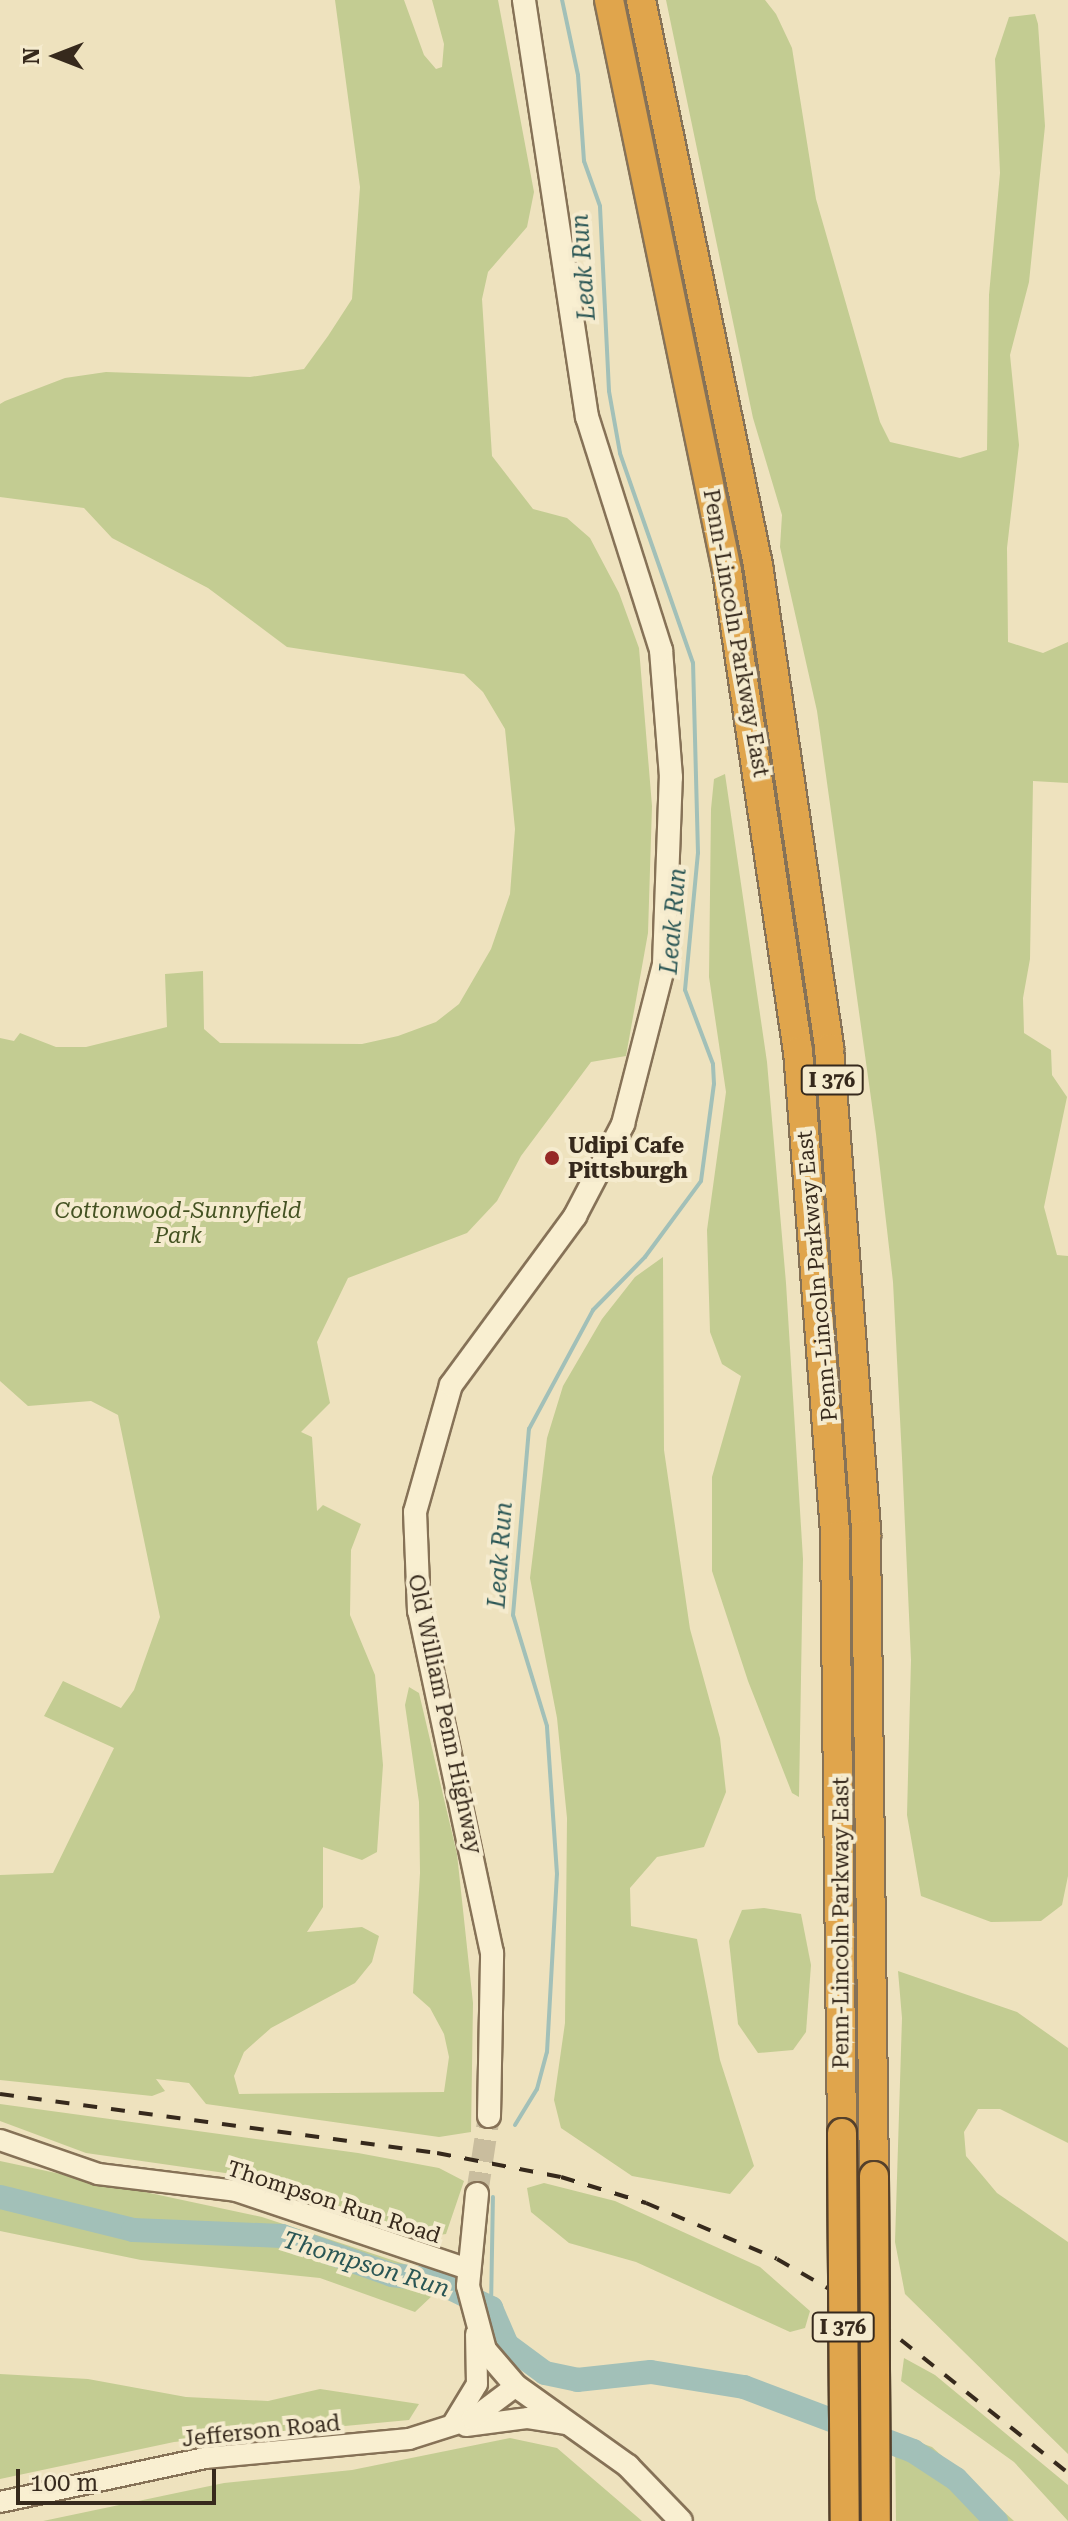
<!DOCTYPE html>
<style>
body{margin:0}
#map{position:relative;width:1068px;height:2521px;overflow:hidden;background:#eee2be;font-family:"Roboto Serif",serif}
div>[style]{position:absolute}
.green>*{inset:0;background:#c3cc92}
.stream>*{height:4px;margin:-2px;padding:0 2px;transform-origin:2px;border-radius:2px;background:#a2c0b8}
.river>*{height:24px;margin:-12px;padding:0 12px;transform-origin:12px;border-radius:12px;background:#a2c0b8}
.secondary-tunnel>*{height:22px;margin-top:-11px;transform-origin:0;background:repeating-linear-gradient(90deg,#c9bd9e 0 22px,transparent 0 33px)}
.roads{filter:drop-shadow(2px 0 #867257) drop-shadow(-2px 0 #867257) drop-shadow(0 2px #867257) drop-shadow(0 -2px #867257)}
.tertiary>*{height:20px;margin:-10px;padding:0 10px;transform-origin:10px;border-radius:10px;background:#f9efd1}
.secondary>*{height:22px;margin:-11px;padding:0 11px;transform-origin:11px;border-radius:11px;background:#f9efd1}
.motorway>*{height:28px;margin:-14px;padding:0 14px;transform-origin:14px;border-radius:14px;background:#e0a54c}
.rail>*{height:4px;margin-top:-2px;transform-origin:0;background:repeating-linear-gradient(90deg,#36291c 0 14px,transparent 0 28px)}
.bridges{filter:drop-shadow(2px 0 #54402b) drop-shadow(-2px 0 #54402b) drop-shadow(0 2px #54402b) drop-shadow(0 -2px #54402b)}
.motorway-bridge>*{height:28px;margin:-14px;padding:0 14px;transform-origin:14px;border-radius:14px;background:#e0a54c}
.dots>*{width:22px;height:22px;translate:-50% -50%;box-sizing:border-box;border:4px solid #f5ebce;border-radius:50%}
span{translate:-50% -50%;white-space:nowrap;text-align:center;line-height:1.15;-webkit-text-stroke:8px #f5ebce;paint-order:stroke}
.shield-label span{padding:2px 6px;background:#f5ebce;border:2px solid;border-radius:6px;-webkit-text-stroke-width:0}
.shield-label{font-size:20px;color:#36291c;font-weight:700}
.street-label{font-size:22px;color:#36291c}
.poi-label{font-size:22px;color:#36291c;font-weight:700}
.left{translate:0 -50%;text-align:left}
.park-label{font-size:22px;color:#445222;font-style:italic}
.water-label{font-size:24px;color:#2a5655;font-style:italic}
.north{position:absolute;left:16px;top:16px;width:80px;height:80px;-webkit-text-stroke:6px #f5ebce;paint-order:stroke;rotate:270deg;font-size:22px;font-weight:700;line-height:32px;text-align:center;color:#36291c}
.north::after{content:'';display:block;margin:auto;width:28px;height:36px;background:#36291c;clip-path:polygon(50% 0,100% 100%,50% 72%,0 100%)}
.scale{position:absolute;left:16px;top:2469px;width:200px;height:36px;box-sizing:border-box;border:4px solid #36291c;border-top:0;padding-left:10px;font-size:24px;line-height:28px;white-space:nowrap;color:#36291c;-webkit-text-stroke:6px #f5ebce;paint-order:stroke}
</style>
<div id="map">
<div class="green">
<div style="clip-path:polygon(335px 0,404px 0,424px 55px,436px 69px,442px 67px,444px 44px,432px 0,498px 0,534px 192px,527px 227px,488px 272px,482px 299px,492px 456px,533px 509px,567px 518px,590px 538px,619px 593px,639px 648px,652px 806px,648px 933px,626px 1056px,591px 1062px,521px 1156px,497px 1201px,467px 1233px,348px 1278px,317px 1342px,330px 1403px,301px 1432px,312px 1437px,317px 1511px,323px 1505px,361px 1524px,351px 1550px,350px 1615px,375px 1675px,383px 1765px,377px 1852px,362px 1860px,323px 1847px,323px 1907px,307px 1932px,362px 1927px,379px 1936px,372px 1962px,355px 1983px,271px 2028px,244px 2052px,234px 2076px,239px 2094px,444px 2092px,449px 2057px,444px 2034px,430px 2008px,413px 1993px,420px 1873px,419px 1802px,405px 1705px,409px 1687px,419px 1693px,457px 1854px,473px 2003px,471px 2132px,439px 2137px,206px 2104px,189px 2083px,156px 2079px,165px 2091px,152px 2096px,0 2080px,0 1875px,53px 1873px,114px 1748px,44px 1716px,63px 1681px,121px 1708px,134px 1690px,160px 1617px,118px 1415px,91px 1401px,28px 1406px,0 1381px,0 1038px,14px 1041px,20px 1033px,56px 1047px,86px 1047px,167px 1027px,165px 974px,203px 971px,204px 1029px,220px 1043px,362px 1044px,398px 1036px,436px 1022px,459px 1004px,491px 949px,510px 894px,515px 829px,505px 729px,483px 692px,464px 674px,287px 647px,208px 588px,112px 538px,84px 508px,0 497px,0 404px,5px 401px,65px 378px,106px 372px,250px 377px,304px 369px,328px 336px,352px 299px,360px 187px)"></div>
<div style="clip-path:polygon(666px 0,765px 0,776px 14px,792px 48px,816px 199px,880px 422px,890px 442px,960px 458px,987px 450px,989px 295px,1000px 173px,995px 59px,1009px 17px,1035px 14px,1038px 24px,1045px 126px,1029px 282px,1010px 355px,1019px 445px,1007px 548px,1008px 642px,1043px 653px,1068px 642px,1068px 783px,1033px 781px,1030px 959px,1023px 998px,1024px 1033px,1051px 1050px,1052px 1075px,1067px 1097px,1044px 1207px,1057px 1255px,1068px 1256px,1068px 1876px,1062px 1905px,1041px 1921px,991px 1922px,921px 1896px,907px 1815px,911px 1660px,902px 1458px,893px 1282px,876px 1134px,817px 711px,780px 547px,782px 515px,753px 418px)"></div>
<div style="clip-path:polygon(725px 774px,767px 1062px,786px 1283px,803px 1559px,799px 1797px,792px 1793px,748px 1681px,712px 1571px,712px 1477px,741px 1376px,722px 1364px,710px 1332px,707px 1230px,726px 1092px,709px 977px,711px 809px,714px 779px)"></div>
<div style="clip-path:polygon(663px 1257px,664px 1450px,690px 1629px,720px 1738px,726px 1792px,704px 1847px,657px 1857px,630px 1888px,631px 1926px,697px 1939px,720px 2060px,754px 2166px,730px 2194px,632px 2176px,561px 2128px,554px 2100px,565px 2023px,567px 1818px,557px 1718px,530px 1578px,547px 1438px,563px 1386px,602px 1319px,635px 1277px)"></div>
<div style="clip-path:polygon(764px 1908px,801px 1914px,811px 1965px,806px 2032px,793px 2050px,758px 2053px,738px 2024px,729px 1941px,742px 1910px)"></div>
<div style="clip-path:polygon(898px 1971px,1017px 2012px,1068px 2048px,1068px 2143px,1000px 2109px,978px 2109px,964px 2132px,966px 2156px,997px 2193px,1068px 2242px,1068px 2454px,905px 2294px,895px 2242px,902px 2018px)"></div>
<div style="clip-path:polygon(0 2104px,358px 2153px,439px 2168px,464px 2181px,446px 2234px,421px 2238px,239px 2175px,86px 2153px,0 2121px)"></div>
<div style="clip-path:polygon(0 2161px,262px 2217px,407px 2265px,433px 2295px,415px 2312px,320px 2278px,141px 2260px,0 2231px)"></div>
<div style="clip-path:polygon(544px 2183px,615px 2201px,760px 2267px,810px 2311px,805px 2328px,790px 2332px,636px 2262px,569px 2243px,531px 2212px,527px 2188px)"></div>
<div style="clip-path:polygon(904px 2358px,935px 2375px,1068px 2485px,1068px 2521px,1014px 2462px,901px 2381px)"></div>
<div style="clip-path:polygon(0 2374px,88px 2379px,186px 2397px,268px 2401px,320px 2389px,419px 2404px,409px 2420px,174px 2442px,0 2479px)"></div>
<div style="clip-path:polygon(895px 2434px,932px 2447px,1014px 2521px,896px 2521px)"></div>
<div style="clip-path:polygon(510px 2438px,557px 2448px,642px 2521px,43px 2521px,224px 2483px,352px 2470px)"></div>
</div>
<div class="stream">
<div style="left:515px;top:2125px;width:42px;rotate:-58.6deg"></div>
<div style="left:537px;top:2089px;width:38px;rotate:-75deg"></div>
<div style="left:547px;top:2052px;width:178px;rotate:-86.8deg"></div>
<div style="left:557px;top:1874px;width:148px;rotate:-93.9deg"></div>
<div style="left:547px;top:1726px;width:116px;rotate:-107deg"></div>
<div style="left:513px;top:1615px;width:187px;rotate:-85.1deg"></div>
<div style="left:529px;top:1429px;width:135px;rotate:-61.7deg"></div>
<div style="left:593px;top:1310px;width:74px;rotate:-45.5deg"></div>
<div style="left:645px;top:1257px;width:94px;rotate:-53.6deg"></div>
<div style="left:701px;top:1181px;width:98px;rotate:-82.4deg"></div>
<div style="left:714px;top:1084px;width:20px;rotate:-93deg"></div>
<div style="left:713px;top:1064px;width:79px;rotate:-110.7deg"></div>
<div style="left:685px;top:990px;width:138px;rotate:-84.6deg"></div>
<div style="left:698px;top:853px;width:190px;rotate:-91.5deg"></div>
<div style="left:693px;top:663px;width:222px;rotate:-109.2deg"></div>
<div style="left:620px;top:453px;width:63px;rotate:-100.1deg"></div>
<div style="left:609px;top:391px;width:185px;rotate:-92.8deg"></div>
<div style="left:600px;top:206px;width:48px;rotate:-109.6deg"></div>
<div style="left:584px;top:161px;width:86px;rotate:-94deg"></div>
<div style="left:578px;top:75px;width:77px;rotate:-102deg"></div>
<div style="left:491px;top:2308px;width:111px;rotate:-89deg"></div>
</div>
<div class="river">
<div style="left:0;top:2197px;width:137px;rotate:13.9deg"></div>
<div style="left:133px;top:2230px;width:149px;rotate:2.3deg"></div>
<div style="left:282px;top:2236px;width:117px;rotate:19.5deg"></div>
<div style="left:392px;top:2275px;width:42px;rotate:6.8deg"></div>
<div style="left:434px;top:2280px;width:64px;rotate:26.2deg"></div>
<div style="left:491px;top:2308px;width:40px;rotate:66.6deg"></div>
<div style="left:507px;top:2345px;width:47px;rotate:36.4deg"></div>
<div style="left:545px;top:2373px;width:33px;rotate:12deg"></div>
<div style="left:577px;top:2380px;width:74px;rotate:-6.2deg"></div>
<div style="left:651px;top:2372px;width:94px;rotate:9.2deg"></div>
<div style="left:744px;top:2387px;width:181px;rotate:20.7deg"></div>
<div style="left:913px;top:2451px;width:51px;rotate:33.1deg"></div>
<div style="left:956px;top:2479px;width:58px;rotate:46.4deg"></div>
</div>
<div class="secondary-tunnel">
<div style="left:477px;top:2194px;width:79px;rotate:-81.3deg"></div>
</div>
<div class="roads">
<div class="tertiary">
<div style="left:0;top:2140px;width:104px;rotate:19.1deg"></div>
<div style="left:98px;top:2174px;width:139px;rotate:7deg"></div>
<div style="left:236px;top:2191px;width:245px;rotate:18.6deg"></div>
<div style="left:454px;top:2422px;width:44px;rotate:-58.8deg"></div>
<div style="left:477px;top:2384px;width:50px;rotate:-91.1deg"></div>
<div style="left:466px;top:2426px;width:63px;rotate:-7.4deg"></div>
<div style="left:528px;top:2418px;width:39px;rotate:9deg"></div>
<div style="left:0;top:2502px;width:210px;rotate:-12.1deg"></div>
<div style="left:205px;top:2458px;width:205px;rotate:-5.3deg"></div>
<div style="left:409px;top:2439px;width:66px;rotate:-17.6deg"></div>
<div style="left:472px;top:2419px;width:55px;rotate:-36.9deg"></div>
</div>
<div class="secondary">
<div style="left:489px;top:2116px;width:163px;rotate:-88.9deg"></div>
<div style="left:492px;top:1953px;width:350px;rotate:-102deg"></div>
<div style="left:419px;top:1611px;width:99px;rotate:-92.3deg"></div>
<div style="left:415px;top:1512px;width:132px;rotate:-74.2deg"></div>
<div style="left:451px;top:1385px;width:210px;rotate:-53.7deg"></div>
<div style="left:575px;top:1216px;width:104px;rotate:-62.4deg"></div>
<div style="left:623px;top:1124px;width:165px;rotate:-75.6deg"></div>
<div style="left:664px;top:964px;width:187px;rotate:-87.9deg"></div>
<div style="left:671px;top:777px;width:127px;rotate:-94.5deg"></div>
<div style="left:661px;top:650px;width:244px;rotate:-107.6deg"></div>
<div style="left:587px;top:417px;width:422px;rotate:-98.6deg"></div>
<div style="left:477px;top:2194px;width:92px;rotate:95.6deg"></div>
<div style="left:468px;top:2286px;width:66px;rotate:75.1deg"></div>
<div style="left:485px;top:2350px;width:48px;rotate:49.3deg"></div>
<div style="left:516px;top:2386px;width:138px;rotate:35.5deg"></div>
<div style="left:628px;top:2466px;width:76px;rotate:46.1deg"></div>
</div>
<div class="motorway">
<div style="left:609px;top:0;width:583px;rotate:78.32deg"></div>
<div style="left:727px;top:571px;width:485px;rotate:81.6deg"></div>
<div style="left:798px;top:1051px;width:486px;rotate:85.6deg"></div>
<div style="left:835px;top:1536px;width:597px;rotate:89.33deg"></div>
<div style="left:641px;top:0;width:577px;rotate:78.3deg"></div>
<div style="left:758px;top:565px;width:488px;rotate:81.6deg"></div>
<div style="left:829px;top:1048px;width:487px;rotate:85.6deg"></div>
<div style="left:866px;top:1534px;width:642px;rotate:89.29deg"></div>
</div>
</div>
<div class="rail">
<div style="left:0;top:2094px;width:441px;rotate:7.7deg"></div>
<div style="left:437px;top:2153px;width:126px;rotate:11deg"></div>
<div style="left:561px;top:2177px;width:89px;rotate:17deg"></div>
<div style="left:646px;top:2203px;width:142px;rotate:23.1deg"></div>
<div style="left:777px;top:2259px;width:92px;rotate:29.9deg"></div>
<div style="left:857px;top:2305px;width:270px;rotate:38.5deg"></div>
</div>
<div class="bridges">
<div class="motorway-bridge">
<div style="left:842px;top:2133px;width:388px;rotate:89.6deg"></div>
<div style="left:874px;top:2176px;width:345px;rotate:89.7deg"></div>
</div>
</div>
<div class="dots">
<div style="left:552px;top:1158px;background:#962926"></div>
</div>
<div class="shield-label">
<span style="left:832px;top:1080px">I 376</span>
<span style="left:843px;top:2327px">I 376</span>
</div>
<div class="street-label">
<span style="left:736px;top:633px;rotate:80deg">Penn-Lincoln Parkway East</span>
<span style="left:817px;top:1276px;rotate:-95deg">Penn-Lincoln Parkway East</span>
<span style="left:445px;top:1714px;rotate:78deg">Old William Penn Highway</span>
<span style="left:841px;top:1923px;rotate:-90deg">Penn-Lincoln Parkway East</span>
<span style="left:334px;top:2202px;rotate:18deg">Thompson Run Road</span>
<span style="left:261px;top:2431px;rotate:-6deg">Jefferson Road</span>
</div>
<div class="poi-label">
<span class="left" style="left:568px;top:1158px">Udipi Cafe<br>Pittsburgh</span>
</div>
<div class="park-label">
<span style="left:178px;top:1223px">Cottonwood-Sunnyfield<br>Park</span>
</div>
<div class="water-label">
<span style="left:584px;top:267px;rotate:-94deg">Leak Run</span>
<span style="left:674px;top:921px;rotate:-85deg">Leak Run</span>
<span style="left:501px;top:1555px;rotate:-86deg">Leak Run</span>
<span style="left:366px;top:2265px;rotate:17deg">Thompson Run</span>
</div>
<div class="north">N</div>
<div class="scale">100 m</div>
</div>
